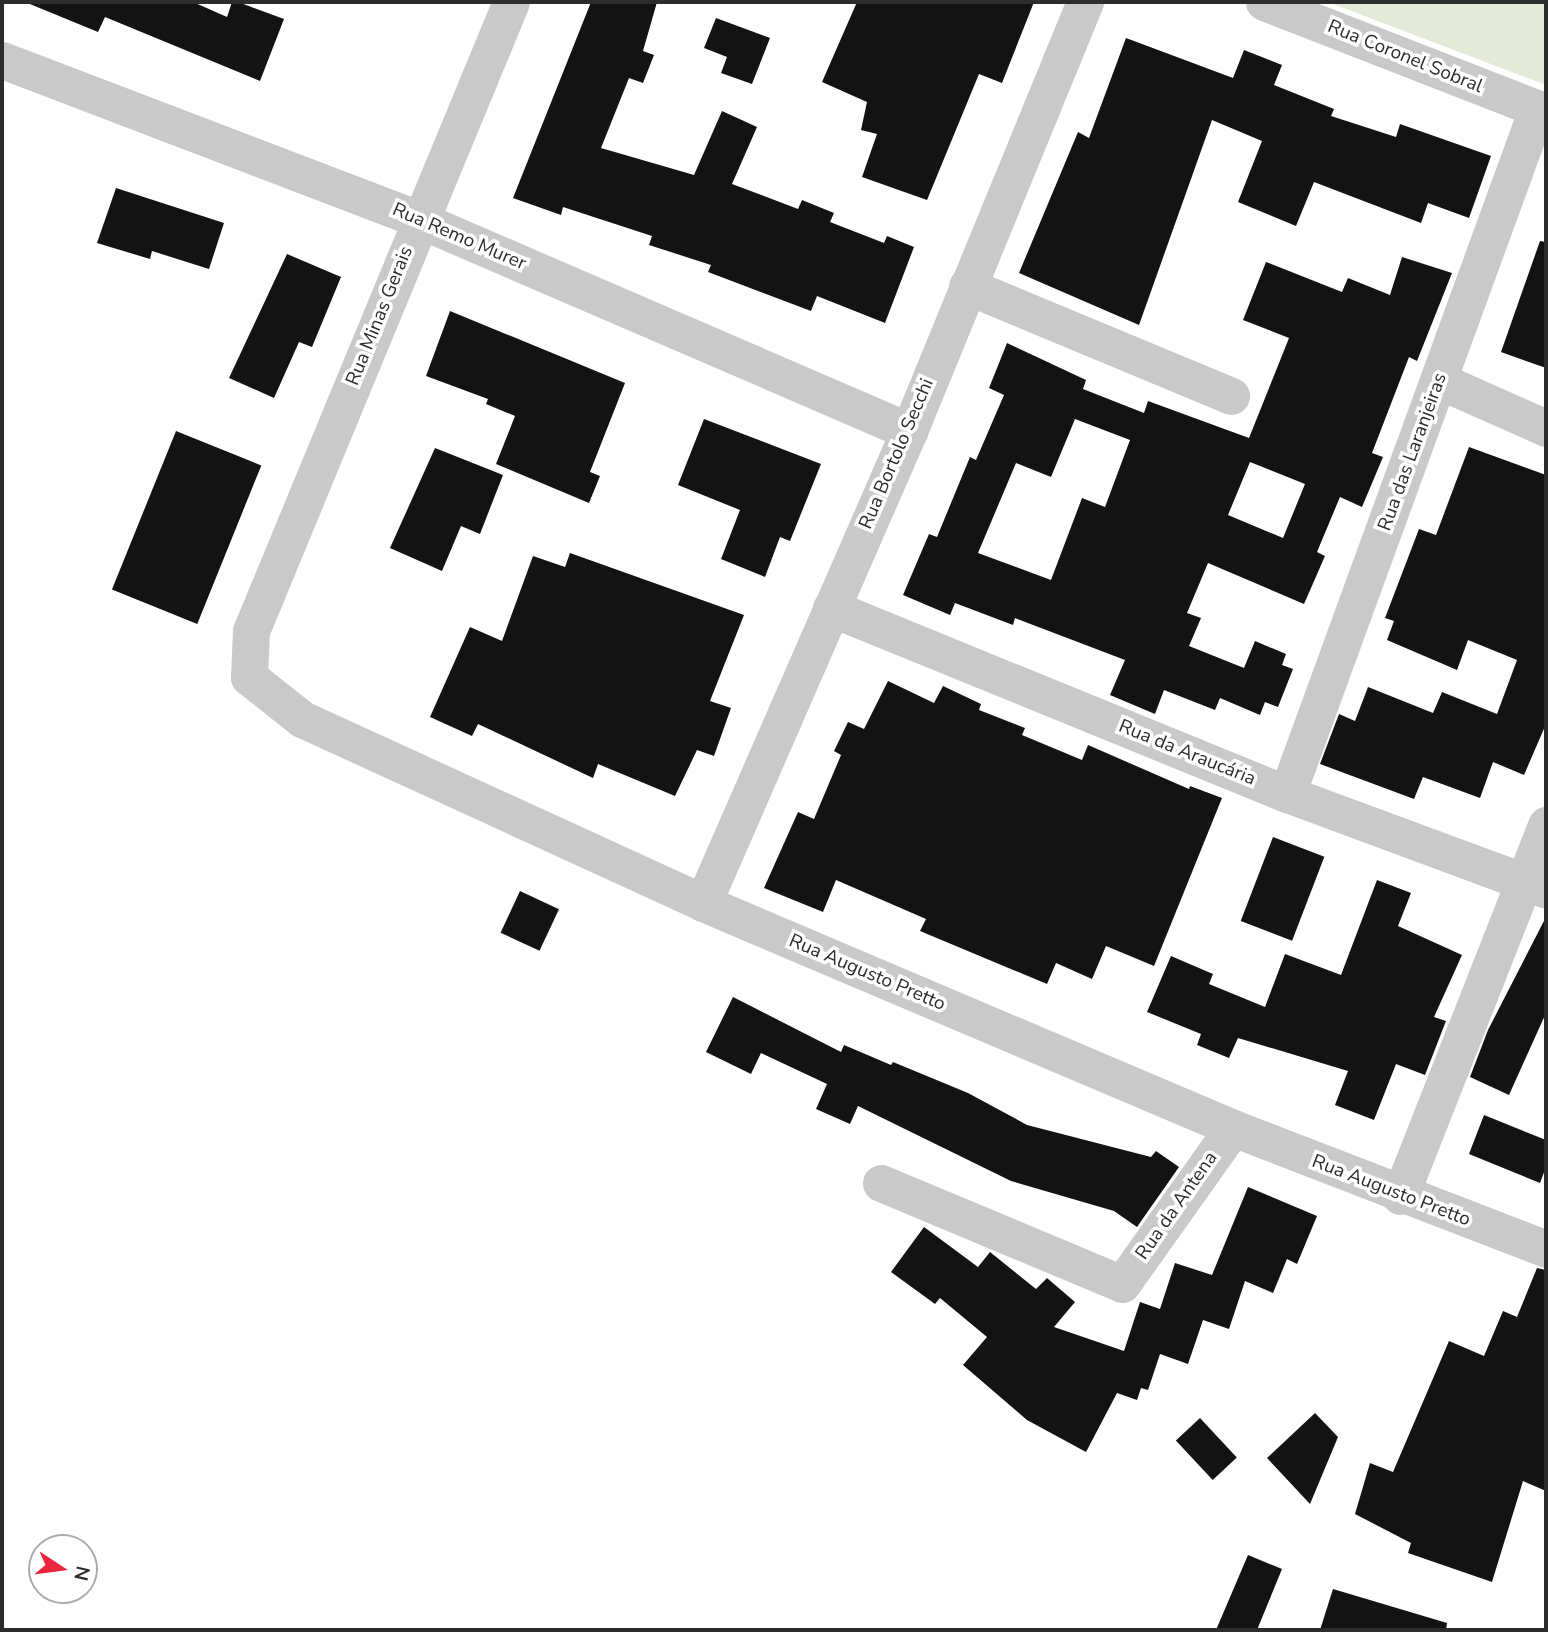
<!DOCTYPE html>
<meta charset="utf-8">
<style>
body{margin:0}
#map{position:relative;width:1548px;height:1632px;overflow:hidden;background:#fff;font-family:"Nunito Sans",sans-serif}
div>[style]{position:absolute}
.green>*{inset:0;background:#e3ead8}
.building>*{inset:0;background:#131313;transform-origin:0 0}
.minor>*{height:37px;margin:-18.5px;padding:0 18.5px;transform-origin:18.5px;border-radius:18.5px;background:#c9c9c9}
span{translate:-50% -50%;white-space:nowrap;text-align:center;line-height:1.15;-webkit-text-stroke:7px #fff;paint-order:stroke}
.street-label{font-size:19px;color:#2c2c2c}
.frame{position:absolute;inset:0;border:4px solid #2c2c2c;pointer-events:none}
.north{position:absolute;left:28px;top:1534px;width:70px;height:70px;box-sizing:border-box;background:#fff;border:2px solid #ababab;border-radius:50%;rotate:103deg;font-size:19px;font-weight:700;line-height:28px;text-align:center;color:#2c2c2c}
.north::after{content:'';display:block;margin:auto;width:24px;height:32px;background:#ea273d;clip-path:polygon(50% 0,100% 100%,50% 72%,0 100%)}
</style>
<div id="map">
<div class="green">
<div style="clip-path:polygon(1328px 2px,1546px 2px,1546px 85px)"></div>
</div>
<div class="building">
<div style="clip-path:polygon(25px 2px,193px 2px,227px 17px,232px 2px,238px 2px,284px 19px,260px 81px,105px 17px,98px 32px)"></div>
<div style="clip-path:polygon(591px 2px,657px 2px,643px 51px,654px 55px,643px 83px,629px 78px,601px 148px,694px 175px,722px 111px,757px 127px,732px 184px,798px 209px,802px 200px,834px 213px,830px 222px,884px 243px,887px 236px,914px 247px,885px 323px,817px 296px,811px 311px,708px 272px,711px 265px,649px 245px,652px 236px,563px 207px,561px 215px,513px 198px)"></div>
<div style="clip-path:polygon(857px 2px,1034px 2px,1002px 83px,979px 74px,927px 200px,862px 177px,877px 134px,861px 130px,867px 102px,822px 82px)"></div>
<div style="clip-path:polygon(716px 18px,770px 38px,752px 84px,721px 73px,727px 57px,704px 48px)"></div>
<div style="clip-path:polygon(1126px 38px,1233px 78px,1244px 50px,1282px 65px,1274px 85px,1334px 109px,1331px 116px,1396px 137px,1400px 124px,1491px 156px,1469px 218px,1428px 203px,1421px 223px,1314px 182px,1296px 226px,1238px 202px,1262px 141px,1212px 120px,1139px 325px,1019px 273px,1078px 132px,1089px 138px)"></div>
<div style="clip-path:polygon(116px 188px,224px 223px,209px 269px,152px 251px,150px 259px,97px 243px)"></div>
<div style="clip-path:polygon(1540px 241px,1546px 242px,1546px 368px,1501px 352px)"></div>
<div style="clip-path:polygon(287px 254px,341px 277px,312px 347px,299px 342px,274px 398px,229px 378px)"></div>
<div style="clip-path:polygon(evenodd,1402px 257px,1452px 273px,1417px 361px,1409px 357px,1372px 453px,1383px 457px,1362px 507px,1340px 497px,1317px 552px,1325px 556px,1304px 604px,1208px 563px,1187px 613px,1201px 618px,1189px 646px,1244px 668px,1255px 641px,1286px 654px,1282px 665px,1293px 669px,1278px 707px,1265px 702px,1260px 715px,1220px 698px,1215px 710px,1164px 690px,1155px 714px,1110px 695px,1125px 660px,1015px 618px,1013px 625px,955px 603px,950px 615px,903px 595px,929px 534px,937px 537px,970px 457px,976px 460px,1004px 395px,989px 388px,1007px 343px,1086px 380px,1083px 389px,1144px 413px,1148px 401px,1249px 438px,1289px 338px,1243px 320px,1266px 262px,1342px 292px,1348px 278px,1390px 295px,1402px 257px,1075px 419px,1130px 440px,1105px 507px,1082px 498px,1051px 580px,978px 553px,1016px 463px,1051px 477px,1075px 419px,1402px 257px,1250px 462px,1305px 484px,1283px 538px,1228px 515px,1250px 462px)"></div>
<div style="clip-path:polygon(450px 311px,625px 383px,590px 472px,600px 476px,589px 503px,496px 464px,515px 416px,486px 404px,488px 399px,426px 376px)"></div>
<div style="clip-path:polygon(704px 419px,821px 464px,790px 541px,780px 537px,765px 577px,721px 559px,740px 510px,678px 485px)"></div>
<div style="left:176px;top:431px;width:92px;height:171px;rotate:22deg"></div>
<div style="clip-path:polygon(1469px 447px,1546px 475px,1546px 724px,1524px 775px,1493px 762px,1480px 798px,1423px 777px,1414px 799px,1320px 764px,1339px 714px,1355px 721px,1368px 687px,1433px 713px,1442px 692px,1497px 714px,1517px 660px,1468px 640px,1457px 670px,1387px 640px,1394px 621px,1385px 618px,1419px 529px,1436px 535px)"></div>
<div style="clip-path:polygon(435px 448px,503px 475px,480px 534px,461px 526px,442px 571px,390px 548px)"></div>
<div style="clip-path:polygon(570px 553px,744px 615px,710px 701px,731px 708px,714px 756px,697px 750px,675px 796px,598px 764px,593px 778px,478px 724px,472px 736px,430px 717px,470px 627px,502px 641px,533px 556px,565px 567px)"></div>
<div style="clip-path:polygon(888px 681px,934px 703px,943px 686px,981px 704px,979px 710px,1025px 728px,1022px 735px,1082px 760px,1088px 745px,1189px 789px,1190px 786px,1222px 798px,1154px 966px,1106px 946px,1092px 979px,1056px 963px,1047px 984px,920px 931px,926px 919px,836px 880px,823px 912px,764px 888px,798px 812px,814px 819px,841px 755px,834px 751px,848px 722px,864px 729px)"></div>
<div style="left:1273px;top:837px;width:55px;height:90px;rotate:21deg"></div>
<div style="clip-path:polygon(1377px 880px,1411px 893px,1398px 926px,1462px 955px,1434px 1017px,1446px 1021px,1425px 1075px,1396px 1064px,1374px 1120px,1335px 1105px,1348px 1071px,1238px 1038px,1229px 1058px,1197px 1045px,1201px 1034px,1147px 1012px,1171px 956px,1213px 974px,1209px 984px,1265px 1007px,1285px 954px,1341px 975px)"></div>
<div style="left:520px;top:891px;width:43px;height:46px;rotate:25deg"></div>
<div style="clip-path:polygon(1546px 917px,1546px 1013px,1509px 1095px,1470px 1077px,1488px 1030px)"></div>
<div style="clip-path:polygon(733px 997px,841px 1052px,844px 1045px,891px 1065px,893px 1062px,968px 1093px,1027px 1125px,1151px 1157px,1156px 1151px,1179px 1167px,1137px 1227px,1114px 1211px,1011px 1181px,858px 1106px,850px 1124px,816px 1109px,827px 1084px,761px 1053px,751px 1074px,706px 1052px)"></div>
<div style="clip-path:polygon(1484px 1115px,1546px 1140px,1546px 1167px,1540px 1183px,1469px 1154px)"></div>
<div style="clip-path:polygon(1248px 1187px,1317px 1216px,1297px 1264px,1287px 1259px,1273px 1293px,1245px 1281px,1229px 1329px,1203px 1320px,1188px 1364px,1160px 1354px,1148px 1390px,1141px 1388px,1137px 1400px,1117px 1393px,1086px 1452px,1027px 1420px,963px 1365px,987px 1337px,940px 1298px,935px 1304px,891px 1272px,924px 1227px,978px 1267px,990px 1252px,1036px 1289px,1047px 1278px,1075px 1302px,1054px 1327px,1124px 1351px,1140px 1302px,1160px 1309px,1175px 1263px,1212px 1275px)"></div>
<div style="clip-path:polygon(1537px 1268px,1546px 1270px,1546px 1491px,1523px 1481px,1492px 1582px,1408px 1553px,1411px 1543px,1355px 1514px,1370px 1463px,1393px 1472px,1449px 1341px,1484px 1356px,1503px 1311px,1517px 1317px)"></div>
<div style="clip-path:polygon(1315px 1413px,1338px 1437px,1310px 1504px,1267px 1458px)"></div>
<div style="left:1200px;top:1418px;width:54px;height:33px;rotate:47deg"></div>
<div style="clip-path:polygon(1248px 1555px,1282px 1569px,1257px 1630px,1216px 1630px)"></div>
<div style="clip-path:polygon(1333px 1589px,1447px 1623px,1446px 1630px,1320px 1630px)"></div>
</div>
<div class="minor">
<div style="left:511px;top:2px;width:681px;rotate:112.46deg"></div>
<div style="left:251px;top:631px;width:46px;rotate:92.5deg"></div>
<div style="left:249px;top:677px;width:68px;rotate:38.4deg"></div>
<div style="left:302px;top:719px;width:441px;rotate:24.6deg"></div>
<div style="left:703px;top:903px;width:576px;rotate:23deg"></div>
<div style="left:1233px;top:1128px;width:336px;rotate:21.1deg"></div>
<div style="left:1264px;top:2px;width:303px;rotate:21.3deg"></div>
<div style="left:2px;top:60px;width:448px;rotate:20.9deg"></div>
<div style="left:420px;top:220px;width:533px;rotate:23.34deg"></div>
<div style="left:967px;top:286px;width:286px;rotate:22.6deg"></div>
<div style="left:1440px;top:381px;width:116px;rotate:23.9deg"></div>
<div style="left:831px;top:608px;width:492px;rotate:22.2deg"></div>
<div style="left:1287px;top:794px;width:276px;rotate:20.3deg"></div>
<div style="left:1287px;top:794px;width:729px;rotate:-69.95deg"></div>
<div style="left:703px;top:903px;width:515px;rotate:-66.42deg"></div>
<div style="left:909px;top:431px;width:464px;rotate:-67.7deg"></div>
<div style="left:881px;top:1183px;width:261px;rotate:22.7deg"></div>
<div style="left:1122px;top:1284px;width:191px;rotate:-54.6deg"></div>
<div style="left:1400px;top:1196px;width:399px;rotate:-68.5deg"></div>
</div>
<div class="street-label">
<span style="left:1405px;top:57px;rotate:22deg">Rua Coronel Sobral</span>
<span style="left:459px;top:237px;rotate:23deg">Rua Remo Murer</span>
<span style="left:380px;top:316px;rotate:-68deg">Rua Minas Gerais</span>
<span style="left:1413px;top:452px;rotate:-70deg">Rua das Laranjeiras</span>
<span style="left:897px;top:454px;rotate:-67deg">Rua Bortolo Secchi</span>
<span style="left:1187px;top:753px;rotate:22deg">Rua da Araucária</span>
<span style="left:867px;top:973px;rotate:23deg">Rua Augusto Pretto</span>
<span style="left:1391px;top:1191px;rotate:21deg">Rua Augusto Pretto</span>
<span style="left:1177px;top:1206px;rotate:-55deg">Rua da Antena</span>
</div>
<div class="frame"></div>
<div class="north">N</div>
</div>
